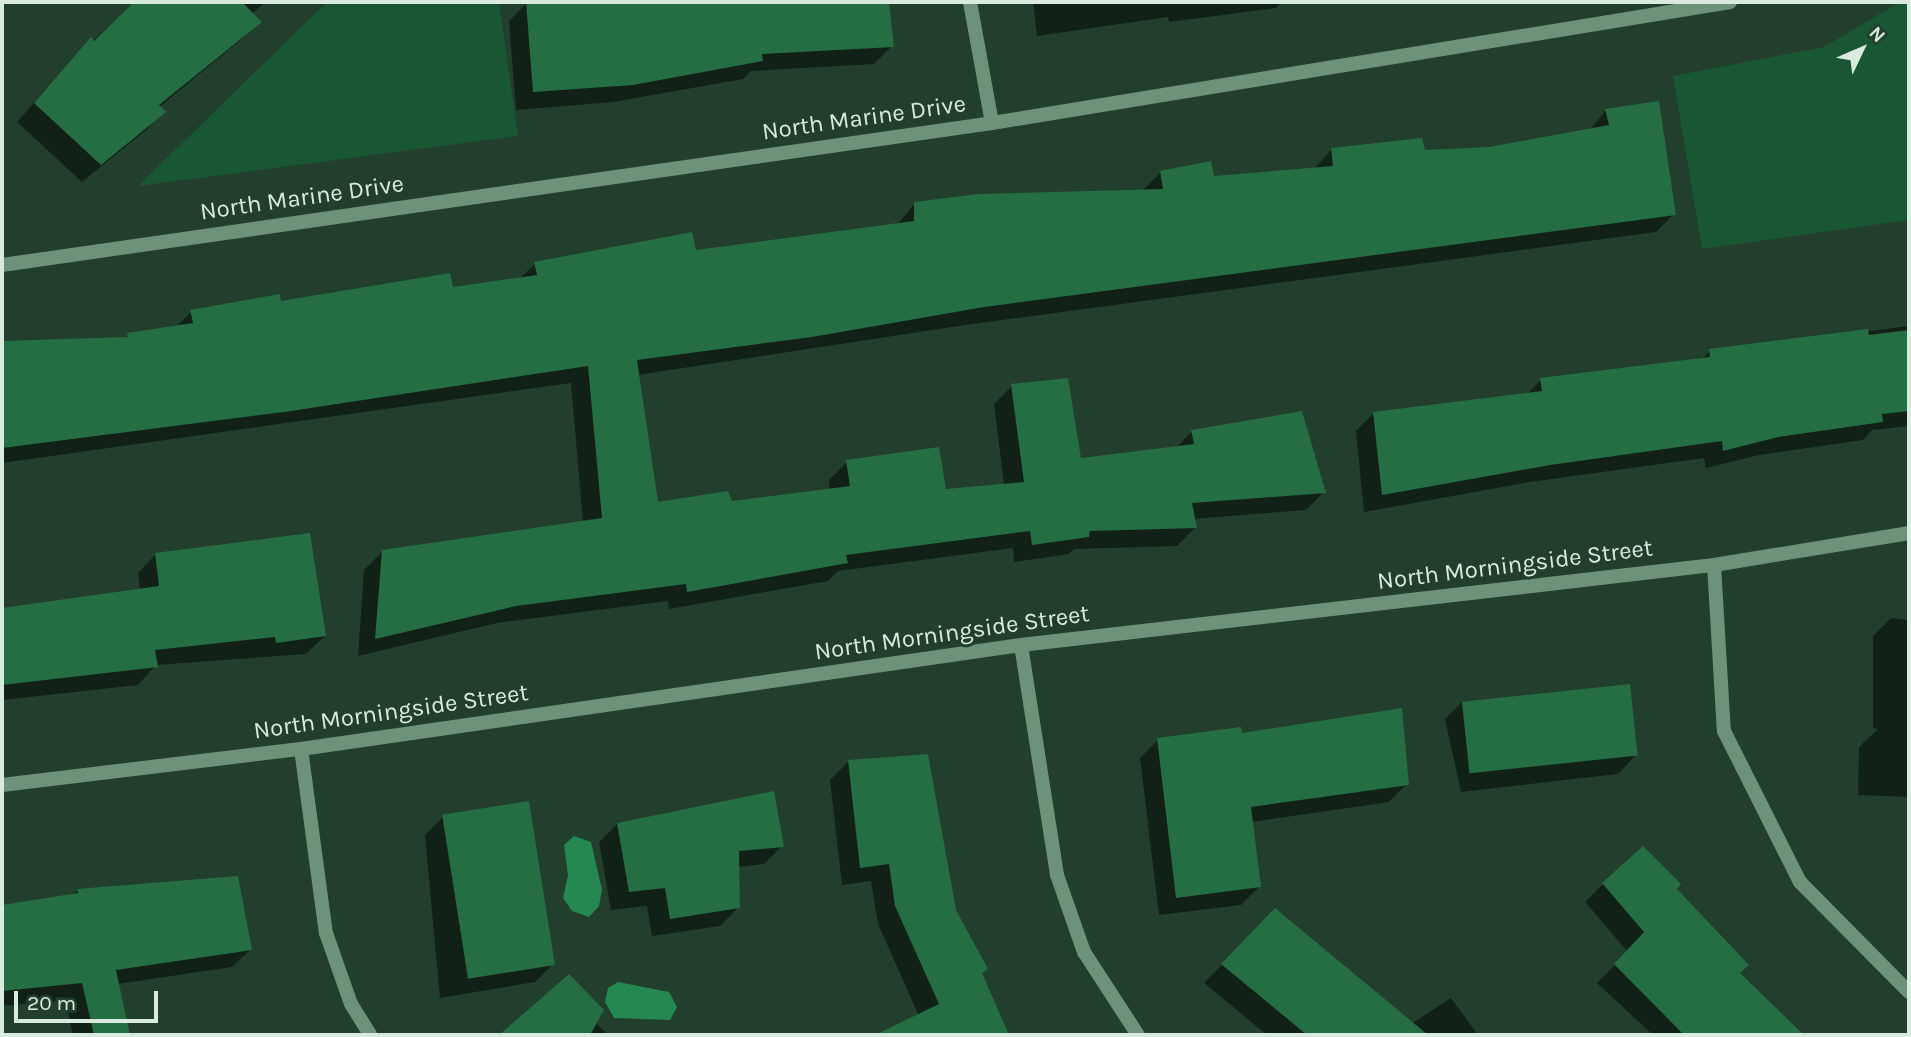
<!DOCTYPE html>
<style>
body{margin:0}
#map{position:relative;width:1911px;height:1037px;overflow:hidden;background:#213f2c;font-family:Karla,sans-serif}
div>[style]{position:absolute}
.green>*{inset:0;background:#195633}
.water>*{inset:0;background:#268851}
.shadow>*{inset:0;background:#0007}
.building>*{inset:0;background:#256d43;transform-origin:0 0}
.street>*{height:14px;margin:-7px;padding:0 7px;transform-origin:7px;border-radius:7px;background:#6d9279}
span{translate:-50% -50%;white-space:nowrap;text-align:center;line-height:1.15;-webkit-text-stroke:6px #213f2c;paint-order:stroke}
.street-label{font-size:24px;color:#d9eade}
.frame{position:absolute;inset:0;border:4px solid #d9eade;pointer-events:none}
.north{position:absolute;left:1827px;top:14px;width:70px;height:70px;-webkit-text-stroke:5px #213f2c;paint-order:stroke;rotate:46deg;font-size:19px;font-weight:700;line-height:28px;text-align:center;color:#d9eade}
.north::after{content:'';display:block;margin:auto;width:24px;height:32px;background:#d9eade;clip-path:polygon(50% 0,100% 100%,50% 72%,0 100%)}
.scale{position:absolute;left:14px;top:991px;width:144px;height:32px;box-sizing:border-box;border:4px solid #d9eade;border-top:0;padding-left:9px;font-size:21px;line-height:24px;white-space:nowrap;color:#d9eade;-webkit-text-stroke:5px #213f2c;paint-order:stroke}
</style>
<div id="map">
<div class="green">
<div style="clip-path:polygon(327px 2px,499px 2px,518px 136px,138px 186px)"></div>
<div style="clip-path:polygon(1900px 2px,1909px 2px,1909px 220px,1702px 249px,1673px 76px,1824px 47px)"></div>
</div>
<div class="water">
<div style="clip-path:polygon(574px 836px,591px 842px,602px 890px,599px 906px,589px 917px,572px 911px,563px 898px,568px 875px,564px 845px)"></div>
<div style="clip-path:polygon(618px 982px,669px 992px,677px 1007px,670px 1020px,614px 1018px,605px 1002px,608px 988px)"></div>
</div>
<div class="shadow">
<div style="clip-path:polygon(137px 2px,266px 2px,251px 14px,259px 22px,241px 40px,159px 107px,164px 112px,146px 130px,82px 182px,17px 122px,73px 58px)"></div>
<div style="clip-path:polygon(887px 2px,892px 46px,874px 64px,751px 71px,743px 79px,613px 102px,516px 110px,509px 21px,527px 3px)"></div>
<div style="clip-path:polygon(1033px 2px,1281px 2px,1276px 8px,1169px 22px,1168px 17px,1037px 36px)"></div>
<div style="clip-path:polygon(1606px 110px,1674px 214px,1656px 232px,965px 325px,637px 375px,656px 504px,731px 503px,830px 491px,829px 480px,847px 462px,945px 491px,1004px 485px,994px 404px,1012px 386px,1080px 460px,1176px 448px,1192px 431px,1324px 492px,1306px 510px,1193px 519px,1195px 528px,1177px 546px,1074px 549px,1069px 554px,1014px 562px,1013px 548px,838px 571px,828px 581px,669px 609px,668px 601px,497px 623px,358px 656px,364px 570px,383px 551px,583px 523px,571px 383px,2px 463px,2px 343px,123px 339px,175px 328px,191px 312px,451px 289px,519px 279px,535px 264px,694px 252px,897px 225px,915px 203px,1142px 191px,1160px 173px,1213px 178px,1314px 169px,1332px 149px,1424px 152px,1489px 148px,1589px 131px)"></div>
<div style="clip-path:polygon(1909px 326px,1909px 426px,1872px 430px,1863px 440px,1759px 455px,1706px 468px,1704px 458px,1530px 482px,1364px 512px,1356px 431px,1374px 413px,1526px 395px,1541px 380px,1701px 360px,1710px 351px)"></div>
<div style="clip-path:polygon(156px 554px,325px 636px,306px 654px,156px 665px,138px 685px,2px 700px,2px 609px,140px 590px,138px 573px)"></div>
<div style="clip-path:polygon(1891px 618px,1909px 620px,1909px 797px,1858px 795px,1859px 747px,1878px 729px,1873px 728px,1873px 636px)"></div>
<div style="clip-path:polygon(1463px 701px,1636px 755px,1618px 774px,1461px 792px,1445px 719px)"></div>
<div style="clip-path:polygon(1158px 740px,1407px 784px,1389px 802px,1251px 822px,1259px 887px,1241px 905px,1159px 915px,1140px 758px)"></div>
<div style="clip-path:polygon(848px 762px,954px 910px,1007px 1035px,890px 1035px,919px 1016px,878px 924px,871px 881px,842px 885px,830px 780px)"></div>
<div style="clip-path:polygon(443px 817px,553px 964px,535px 982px,440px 998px,425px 835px)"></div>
<div style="clip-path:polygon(617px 824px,782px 846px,764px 864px,738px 867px,738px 908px,720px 926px,652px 936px,647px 906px,611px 910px,599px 842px)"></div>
<div style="clip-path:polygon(1603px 884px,1675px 889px,1738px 973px,1802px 1035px,1653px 1035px,1597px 983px,1628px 952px,1585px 902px)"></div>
<div style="clip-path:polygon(78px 890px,250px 950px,232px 967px,118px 984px,129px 1035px,73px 1035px,65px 1000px,2px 1006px,2px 907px,72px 896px)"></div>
<div style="clip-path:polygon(1275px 911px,1411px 1024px,1451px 998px,1478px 1035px,1267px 1035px,1204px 983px)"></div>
<div style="clip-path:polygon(568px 976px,595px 1022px,608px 1035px,502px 1035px)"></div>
</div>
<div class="building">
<div style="clip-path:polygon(134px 2px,242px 2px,262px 22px,159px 105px,166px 112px,101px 165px,34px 103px,91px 37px,94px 41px)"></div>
<div style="clip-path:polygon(526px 2px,889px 2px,894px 47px,762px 54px,763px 61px,633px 85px,533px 92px)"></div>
<div style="clip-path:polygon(1659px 101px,1676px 215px,984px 307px,812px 337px,637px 360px,658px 502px,728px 491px,732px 501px,850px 486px,846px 460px,939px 447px,946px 489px,1024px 482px,1011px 384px,1068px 378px,1081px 458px,1194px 444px,1191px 430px,1302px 411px,1326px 493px,1192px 503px,1197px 528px,1090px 531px,1089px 537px,1032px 545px,1030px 531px,846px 555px,848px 563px,687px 592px,686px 584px,516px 606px,375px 639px,382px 550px,602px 518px,588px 366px,284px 412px,2px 448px,2px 341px,128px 337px,127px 333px,193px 323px,190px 310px,280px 294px,281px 301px,450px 273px,453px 287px,537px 275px,534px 262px,692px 232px,696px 250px,914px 221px,914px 202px,978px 194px,1163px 189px,1160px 171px,1211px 161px,1214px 176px,1333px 166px,1331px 148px,1422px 138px,1425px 150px,1489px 147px,1609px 125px,1605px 109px)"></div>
<div style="clip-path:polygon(1868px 329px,1869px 335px,1909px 330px,1909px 411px,1882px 414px,1883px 422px,1778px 437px,1723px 451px,1722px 441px,1550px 465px,1382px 495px,1373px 412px,1542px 391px,1540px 378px,1710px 357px,1709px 349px)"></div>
<div style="clip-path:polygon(310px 533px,326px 636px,276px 643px,275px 637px,155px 650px,158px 667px,2px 685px,2px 608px,159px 586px,155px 553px)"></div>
<div style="left:1630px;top:684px;width:72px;height:169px;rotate:84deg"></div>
<div style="clip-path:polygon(1402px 708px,1409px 785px,1251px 807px,1261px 887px,1176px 898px,1157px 738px,1241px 727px,1242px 733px)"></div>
<div style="clip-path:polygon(928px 754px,956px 910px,988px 969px,982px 973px,1009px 1035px,875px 1035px,939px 1004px,895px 906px,889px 864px,860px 868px,848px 760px)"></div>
<div style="clip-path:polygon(774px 791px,784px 847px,739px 851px,740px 908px,670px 919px,665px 888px,629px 892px,617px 823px)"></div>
<div style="left:529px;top:801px;width:166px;height:88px;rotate:81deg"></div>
<div style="clip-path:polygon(1643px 846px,1681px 884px,1677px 889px,1749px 965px,1740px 973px,1804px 1035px,1684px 1035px,1614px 964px,1644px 932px,1602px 883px)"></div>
<div style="clip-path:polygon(238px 876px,252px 950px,116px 970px,130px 1035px,94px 1035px,82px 983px,2px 991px,2px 905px,78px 893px,77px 889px)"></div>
<div style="clip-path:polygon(1275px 908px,1428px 1035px,1307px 1035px,1221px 964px)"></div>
<div style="clip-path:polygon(569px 974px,604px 1010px,590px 1035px,499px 1035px)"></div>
</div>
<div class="street">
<div style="left:970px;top:2px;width:123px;rotate:79.7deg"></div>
<div style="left:2px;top:265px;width:1000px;rotate:-8.16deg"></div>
<div style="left:992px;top:123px;width:748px;rotate:-9.31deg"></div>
<div style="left:1714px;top:565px;width:166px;rotate:86.6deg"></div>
<div style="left:1724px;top:731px;width:169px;rotate:63.3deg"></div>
<div style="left:1800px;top:882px;width:155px;rotate:45.3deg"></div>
<div style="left:1021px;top:645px;width:233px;rotate:81.1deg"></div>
<div style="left:1057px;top:875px;width:82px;rotate:70.7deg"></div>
<div style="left:1084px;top:952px;width:99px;rotate:57deg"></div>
<div style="left:301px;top:749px;width:186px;rotate:82.3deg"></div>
<div style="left:326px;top:933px;width:75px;rotate:70.6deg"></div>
<div style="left:351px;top:1004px;width:36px;rotate:58deg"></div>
<div style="left:2px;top:785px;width:301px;rotate:-6.9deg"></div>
<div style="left:301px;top:749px;width:727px;rotate:-8.22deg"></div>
<div style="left:1021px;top:645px;width:698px;rotate:-6.59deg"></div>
<div style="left:1714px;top:565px;width:198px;rotate:-9.3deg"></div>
</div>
<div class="street-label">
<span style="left:864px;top:118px;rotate:-8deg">North Marine Drive</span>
<span style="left:302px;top:198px;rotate:-8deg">North Marine Drive</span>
<span style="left:1515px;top:565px;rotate:-7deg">North Morningside Street</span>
<span style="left:952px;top:633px;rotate:-8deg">North Morningside Street</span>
<span style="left:391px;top:712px;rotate:-8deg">North Morningside Street</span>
</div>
<div class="frame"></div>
<div class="north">N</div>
<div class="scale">20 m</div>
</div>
